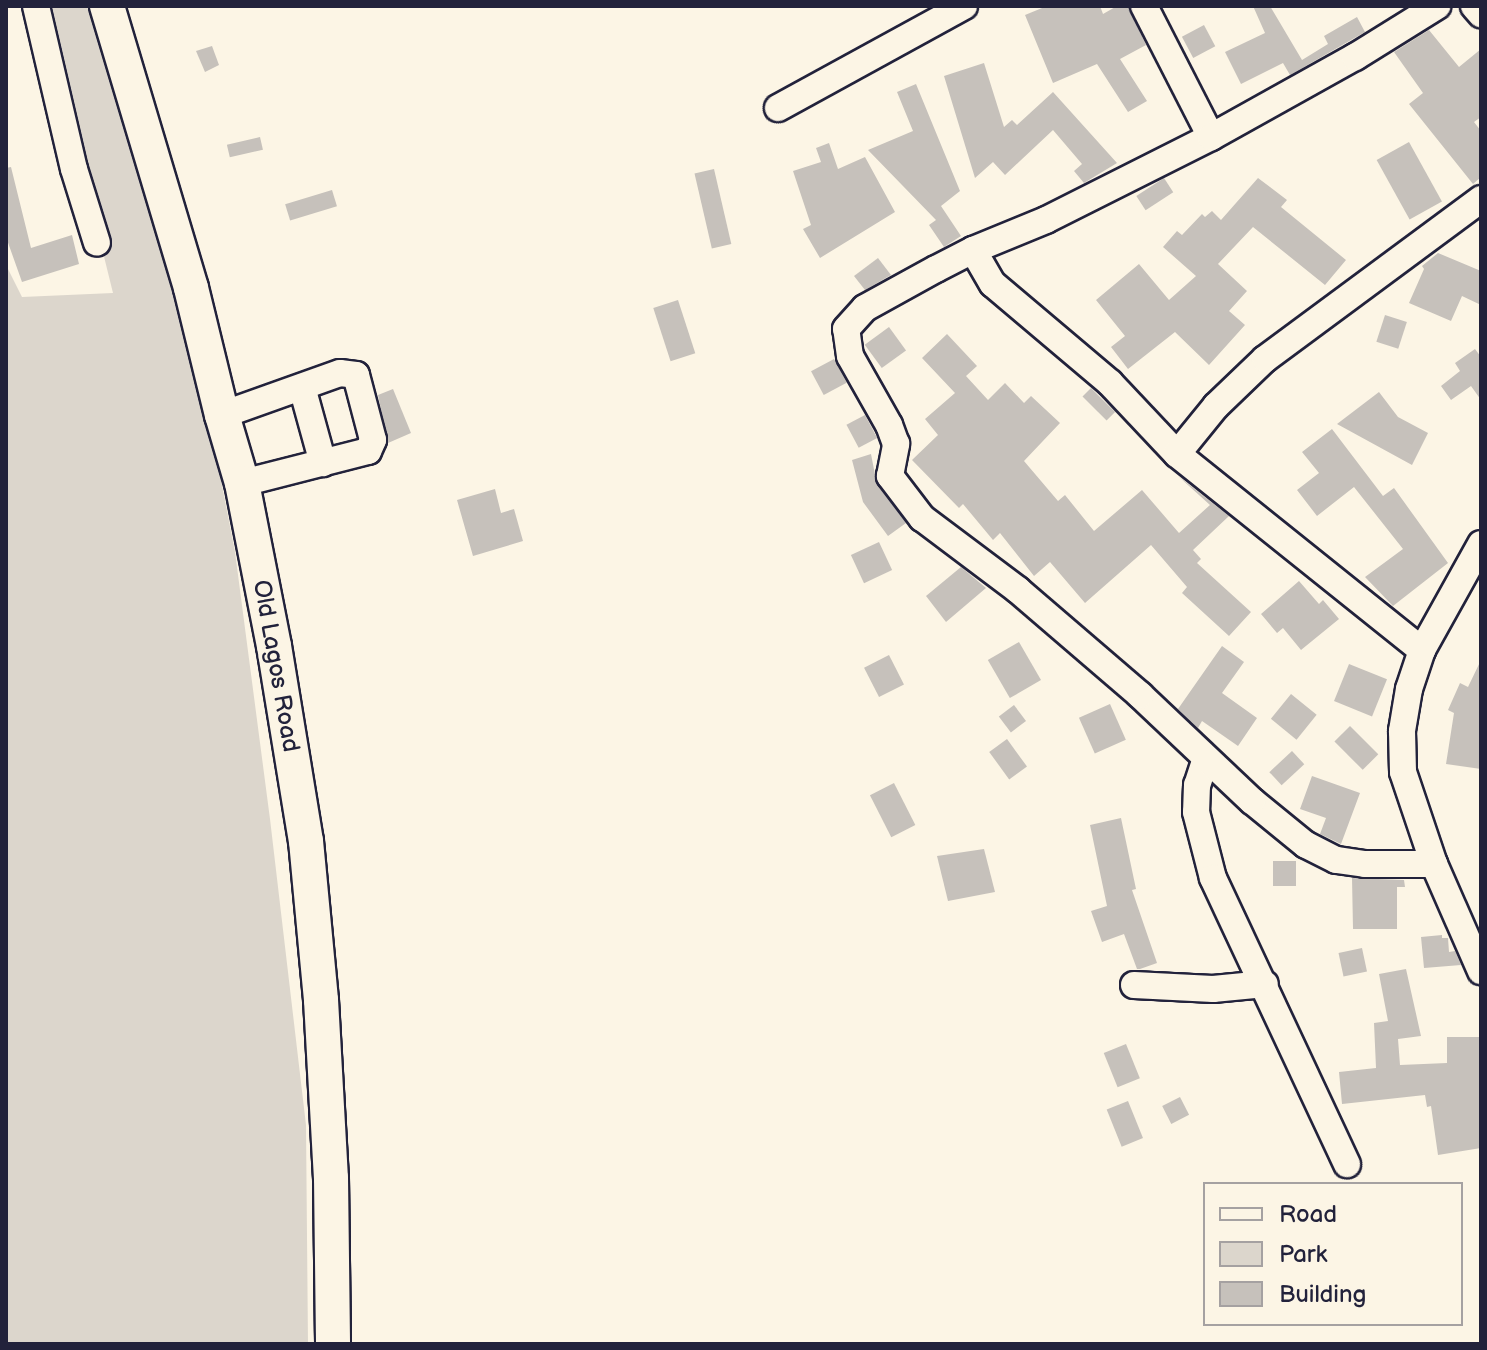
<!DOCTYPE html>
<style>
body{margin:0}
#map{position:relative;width:1487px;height:1350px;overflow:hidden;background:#fcf5e5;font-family:"Balsamiq Sans",sans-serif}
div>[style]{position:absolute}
.green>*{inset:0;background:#dcd6cc}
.building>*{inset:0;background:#c6c1bb;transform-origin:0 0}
.roads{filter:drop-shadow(2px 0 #22223b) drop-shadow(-2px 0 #22223b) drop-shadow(0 2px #22223b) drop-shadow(0 -2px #22223b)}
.minor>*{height:26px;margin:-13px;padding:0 13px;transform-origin:13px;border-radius:13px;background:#fcf5e5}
.major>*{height:34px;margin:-17px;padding:0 17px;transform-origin:17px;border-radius:17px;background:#fcf5e5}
span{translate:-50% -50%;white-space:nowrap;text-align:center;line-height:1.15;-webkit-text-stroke:7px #fcf5e5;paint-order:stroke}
.street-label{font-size:24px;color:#22223b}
.frame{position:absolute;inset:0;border:8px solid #22223b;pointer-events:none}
.legend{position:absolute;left:1203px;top:1182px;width:260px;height:144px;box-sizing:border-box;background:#fcf5e5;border:2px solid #a5a1a1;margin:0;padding:10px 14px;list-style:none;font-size:24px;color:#22223b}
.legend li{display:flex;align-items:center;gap:16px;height:40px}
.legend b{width:40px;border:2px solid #a5a1a1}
</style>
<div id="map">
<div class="green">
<div style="clip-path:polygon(42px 6px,87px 6px,184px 291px,235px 552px,270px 819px,306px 1125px,308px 1344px,6px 1344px,6px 265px,22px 297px,113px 293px)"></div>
</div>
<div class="building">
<div style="clip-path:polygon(1047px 6px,1100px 6px,1103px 14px,1117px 6px,1128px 6px,1146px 45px,1120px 59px,1147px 101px,1128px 112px,1097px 64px,1053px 83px,1025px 15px)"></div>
<div style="clip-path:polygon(1253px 6px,1270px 6px,1302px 60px,1328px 44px,1324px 36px,1357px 17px,1365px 32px,1290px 75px,1283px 63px,1241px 84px,1225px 52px,1265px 33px)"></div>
<div style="left:1204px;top:25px;width:24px;height:25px;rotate:62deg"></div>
<div style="clip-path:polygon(1429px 30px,1459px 67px,1481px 49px,1481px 117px,1474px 122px,1481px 131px,1481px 177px,1473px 184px,1409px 104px,1423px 93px,1394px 52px)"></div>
<div style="clip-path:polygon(212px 46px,219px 65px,205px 72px,196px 51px)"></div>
<div style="clip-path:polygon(984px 63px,1004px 127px,1012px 120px,1017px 125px,1053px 92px,1117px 163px,1084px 183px,1074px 171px,1082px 164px,1053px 130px,1005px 175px,993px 162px,975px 178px,944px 76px)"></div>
<div style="clip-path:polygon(916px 84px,960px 191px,941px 206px,961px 236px,944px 247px,929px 225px,936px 220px,868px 150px,913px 131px,897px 92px)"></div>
<div style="left:260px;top:137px;width:13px;height:34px;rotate:77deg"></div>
<div style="left:1409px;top:142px;width:68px;height:37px;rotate:61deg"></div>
<div style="clip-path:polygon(829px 143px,838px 169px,865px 157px,895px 212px,820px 258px,803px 229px,811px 225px,793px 171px,821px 162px,816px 148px)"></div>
<div style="clip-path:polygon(11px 167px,31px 248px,72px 235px,79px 264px,22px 282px,6px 237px,6px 168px)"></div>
<div style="left:714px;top:169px;width:77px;height:20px;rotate:77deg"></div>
<div style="left:1164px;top:178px;width:17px;height:33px;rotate:57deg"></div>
<div style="clip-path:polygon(1258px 178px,1287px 200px,1281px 207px,1346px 260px,1325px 285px,1253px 227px,1218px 264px,1247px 291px,1229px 311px,1245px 325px,1209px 365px,1175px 332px,1128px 369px,1111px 347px,1125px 336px,1096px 300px,1139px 264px,1169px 300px,1196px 276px,1163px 247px,1177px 231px,1182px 235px,1202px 214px,1205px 217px,1212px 211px,1221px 220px)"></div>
<div style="left:332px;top:190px;width:17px;height:49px;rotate:73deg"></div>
<div style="clip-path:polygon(1438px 253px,1481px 271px,1481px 305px,1462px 296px,1451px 321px,1409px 303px,1424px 269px,1422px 266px)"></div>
<div style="clip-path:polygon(878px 258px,891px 275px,865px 290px,854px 276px)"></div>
<div style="left:678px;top:300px;width:56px;height:26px;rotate:72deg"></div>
<div style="left:1385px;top:315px;width:23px;height:28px;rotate:18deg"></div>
<div style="left:889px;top:327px;width:29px;height:30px;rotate:54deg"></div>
<div style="clip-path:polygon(947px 334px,977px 366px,966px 376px,988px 400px,1005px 383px,1024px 403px,1031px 396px,1060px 423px,1024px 461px,1058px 501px,1065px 495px,1094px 531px,1142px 490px,1179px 533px,1210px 505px,1178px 476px,1229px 516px,1193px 550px,1201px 559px,1197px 563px,1251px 612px,1229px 636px,1182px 593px,1187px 587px,1151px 545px,1085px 603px,1050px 562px,1034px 576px,1000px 533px,993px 540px,963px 504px,959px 508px,912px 460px,938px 435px,925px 419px,955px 393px,922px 358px)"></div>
<div style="clip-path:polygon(1475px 349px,1481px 357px,1481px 400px,1471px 386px,1451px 400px,1441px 386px,1460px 371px,1455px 363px)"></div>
<div style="left:834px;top:359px;width:27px;height:26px;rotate:62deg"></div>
<div style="left:1091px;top:388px;width:34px;height:12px;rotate:45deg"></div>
<div style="clip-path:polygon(393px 389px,411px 433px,388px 443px,378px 395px)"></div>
<div style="clip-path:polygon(1379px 392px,1398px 417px,1428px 433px,1412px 465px,1337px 424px)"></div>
<div style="left:865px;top:415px;width:26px;height:21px;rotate:62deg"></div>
<div style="clip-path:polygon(1332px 429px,1383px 496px,1394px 488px,1448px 563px,1393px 606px,1365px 577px,1403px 549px,1354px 487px,1317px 516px,1297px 490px,1319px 473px,1302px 452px)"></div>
<div style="clip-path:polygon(871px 454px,877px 485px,906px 523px,888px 536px,863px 502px,852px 460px)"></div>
<div style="clip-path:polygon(495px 489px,501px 513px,514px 509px,523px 541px,473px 556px,457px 500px)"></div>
<div style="left:879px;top:542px;width:31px;height:31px;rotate:65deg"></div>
<div style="clip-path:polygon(961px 567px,986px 588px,946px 622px,926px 596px)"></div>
<div style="clip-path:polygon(1299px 581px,1319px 604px,1323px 600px,1339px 619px,1301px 650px,1283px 628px,1277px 633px,1261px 614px)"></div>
<div style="left:1019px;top:642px;width:44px;height:36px;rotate:60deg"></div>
<div style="clip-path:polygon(1222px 646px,1244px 662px,1222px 693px,1257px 718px,1238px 746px,1202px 721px,1198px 728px,1178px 709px)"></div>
<div style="left:889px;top:655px;width:33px;height:28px;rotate:63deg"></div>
<div style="clip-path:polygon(1481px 660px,1481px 769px,1446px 764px,1454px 713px,1448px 710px,1460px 683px,1468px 687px)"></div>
<div style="left:1349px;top:664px;width:41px;height:40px;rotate:22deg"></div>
<div style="left:1291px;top:694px;width:33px;height:32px;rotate:39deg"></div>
<div style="left:1110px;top:704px;width:39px;height:34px;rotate:66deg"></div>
<div style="left:1014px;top:705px;width:20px;height:19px;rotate:53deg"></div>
<div style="left:1350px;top:726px;width:40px;height:22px;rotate:45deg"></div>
<div style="left:1007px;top:739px;width:34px;height:22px;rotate:54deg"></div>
<div style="left:1292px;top:751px;width:18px;height:31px;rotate:47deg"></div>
<div style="clip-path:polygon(1312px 776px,1360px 793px,1341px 844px,1320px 834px,1326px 818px,1300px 809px)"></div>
<div style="left:894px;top:783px;width:47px;height:27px;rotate:63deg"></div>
<div style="clip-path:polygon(1121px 818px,1136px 889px,1132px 890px,1157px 963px,1140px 969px,1137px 969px,1124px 934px,1102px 942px,1091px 911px,1107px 906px,1090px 825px)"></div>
<div style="clip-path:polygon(984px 849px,995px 892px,948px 901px,937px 856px)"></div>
<div style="left:1273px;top:861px;width:23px;height:25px"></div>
<div style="clip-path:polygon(1352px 878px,1404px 880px,1405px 887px,1397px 887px,1397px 929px,1353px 929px)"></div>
<div style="clip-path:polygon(1442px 935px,1442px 938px,1448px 938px,1449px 952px,1455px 951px,1461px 965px,1424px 968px,1421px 937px)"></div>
<div style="left:1362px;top:948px;width:24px;height:24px;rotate:78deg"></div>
<div style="clip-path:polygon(1406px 969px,1421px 1036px,1398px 1039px,1400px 1065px,1447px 1063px,1447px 1037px,1481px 1037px,1481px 1148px,1438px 1155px,1431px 1106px,1427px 1107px,1425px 1095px,1342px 1104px,1339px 1072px,1376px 1068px,1374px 1023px,1388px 1021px,1379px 974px)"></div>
<div style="left:1126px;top:1044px;width:37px;height:24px;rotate:68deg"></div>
<div style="left:1180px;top:1097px;width:20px;height:20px;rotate:63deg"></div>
<div style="left:1128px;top:1101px;width:40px;height:23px;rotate:68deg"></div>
</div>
<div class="roads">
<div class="minor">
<div style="left:36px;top:6px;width:167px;rotate:76.9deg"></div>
<div style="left:74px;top:169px;width:77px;rotate:72.7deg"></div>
<div style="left:1144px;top:6px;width:147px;rotate:62.9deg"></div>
<div style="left:1474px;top:6px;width:11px;rotate:49deg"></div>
<div style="left:778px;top:108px;width:212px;rotate:-28.7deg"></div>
<div style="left:973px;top:250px;width:39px;rotate:60deg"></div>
<div style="left:993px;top:284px;width:153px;rotate:40.2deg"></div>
<div style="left:1110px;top:383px;width:98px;rotate:46.7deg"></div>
<div style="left:1177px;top:454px;width:314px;rotate:38.7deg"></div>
<div style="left:302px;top:387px;width:79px;rotate:74.6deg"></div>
<div style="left:222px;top:415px;width:125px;rotate:-19.6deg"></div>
<div style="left:340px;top:373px;width:16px;rotate:7deg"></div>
<div style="left:356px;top:375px;width:67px;rotate:75.3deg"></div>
<div style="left:373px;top:440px;width:12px;rotate:114deg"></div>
<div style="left:368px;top:451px;width:130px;rotate:165.7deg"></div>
<div style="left:1177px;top:454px;width:62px;rotate:-50.9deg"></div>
<div style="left:1216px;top:406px;width:68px;rotate:-43.8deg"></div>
<div style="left:1265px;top:359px;width:269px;rotate:-36.5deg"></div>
<div style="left:1481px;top:544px;width:121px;rotate:119.1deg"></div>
<div style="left:1422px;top:650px;width:41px;rotate:108.4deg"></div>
<div style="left:1409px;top:689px;width:43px;rotate:99.5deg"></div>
<div style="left:1402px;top:731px;width:41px;rotate:88.6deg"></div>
<div style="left:1403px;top:772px;width:97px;rotate:71.4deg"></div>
<div style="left:1434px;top:864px;width:117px;rotate:66.3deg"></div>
<div style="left:1206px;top:758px;width:28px;rotate:108deg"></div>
<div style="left:1197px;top:785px;width:27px;rotate:92deg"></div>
<div style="left:1196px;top:812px;width:68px;rotate:75.6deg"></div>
<div style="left:1213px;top:878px;width:316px;rotate:64.9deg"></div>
<div style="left:1434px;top:864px;width:69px;rotate:180deg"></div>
<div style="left:1365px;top:864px;width:29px;rotate:-172deg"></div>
<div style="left:1336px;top:860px;width:34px;rotate:-153deg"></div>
<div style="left:1306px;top:845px;width:70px;rotate:-140.8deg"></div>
<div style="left:1252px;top:801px;width:154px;rotate:-136.6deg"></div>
<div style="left:1140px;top:695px;width:161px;rotate:-139.3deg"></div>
<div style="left:1018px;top:590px;width:120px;rotate:-143.1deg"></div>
<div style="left:922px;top:518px;width:53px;rotate:-127.3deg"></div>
<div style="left:890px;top:476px;width:33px;rotate:-79deg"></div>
<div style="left:896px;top:444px;width:20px;rotate:-110deg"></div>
<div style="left:889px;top:425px;width:79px;rotate:-119.5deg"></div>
<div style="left:850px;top:356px;width:27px;rotate:-98deg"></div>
<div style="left:846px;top:329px;width:28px;rotate:-48deg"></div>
<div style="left:865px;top:308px;width:81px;rotate:-28.8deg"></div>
<div style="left:936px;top:269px;width:42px;rotate:-27.2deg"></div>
<div style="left:973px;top:250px;width:79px;rotate:-22.3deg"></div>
<div style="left:1046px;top:220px;width:185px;rotate:-26.7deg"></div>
<div style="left:1211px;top:137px;width:165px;rotate:-29.1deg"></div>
<div style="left:1355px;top:57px;width:97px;rotate:-31.9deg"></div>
<div style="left:1134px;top:985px;width:79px;rotate:2.9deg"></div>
<div style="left:1213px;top:989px;width:52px;rotate:-5.5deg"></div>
</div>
<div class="major">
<div style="left:107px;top:6px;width:294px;rotate:73.4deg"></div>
<div style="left:191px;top:288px;width:131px;rotate:76.3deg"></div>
<div style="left:222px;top:415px;width:71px;rotate:73.6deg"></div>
<div style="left:242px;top:483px;width:166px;rotate:78.9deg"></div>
<div style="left:274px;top:646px;width:198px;rotate:80.7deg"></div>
<div style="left:306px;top:841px;width:160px;rotate:84.6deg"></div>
<div style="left:321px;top:1000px;width:178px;rotate:86.8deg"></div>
<div style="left:331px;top:1178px;width:166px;rotate:89.3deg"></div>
</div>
</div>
<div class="street-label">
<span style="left:276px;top:666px;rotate:80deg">Old Lagos Road</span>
</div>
<div class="frame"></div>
<ul class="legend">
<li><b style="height:10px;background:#fcf5e5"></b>Road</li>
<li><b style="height:22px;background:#dcd6cc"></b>Park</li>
<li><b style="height:22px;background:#c6c1bb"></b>Building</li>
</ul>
</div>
